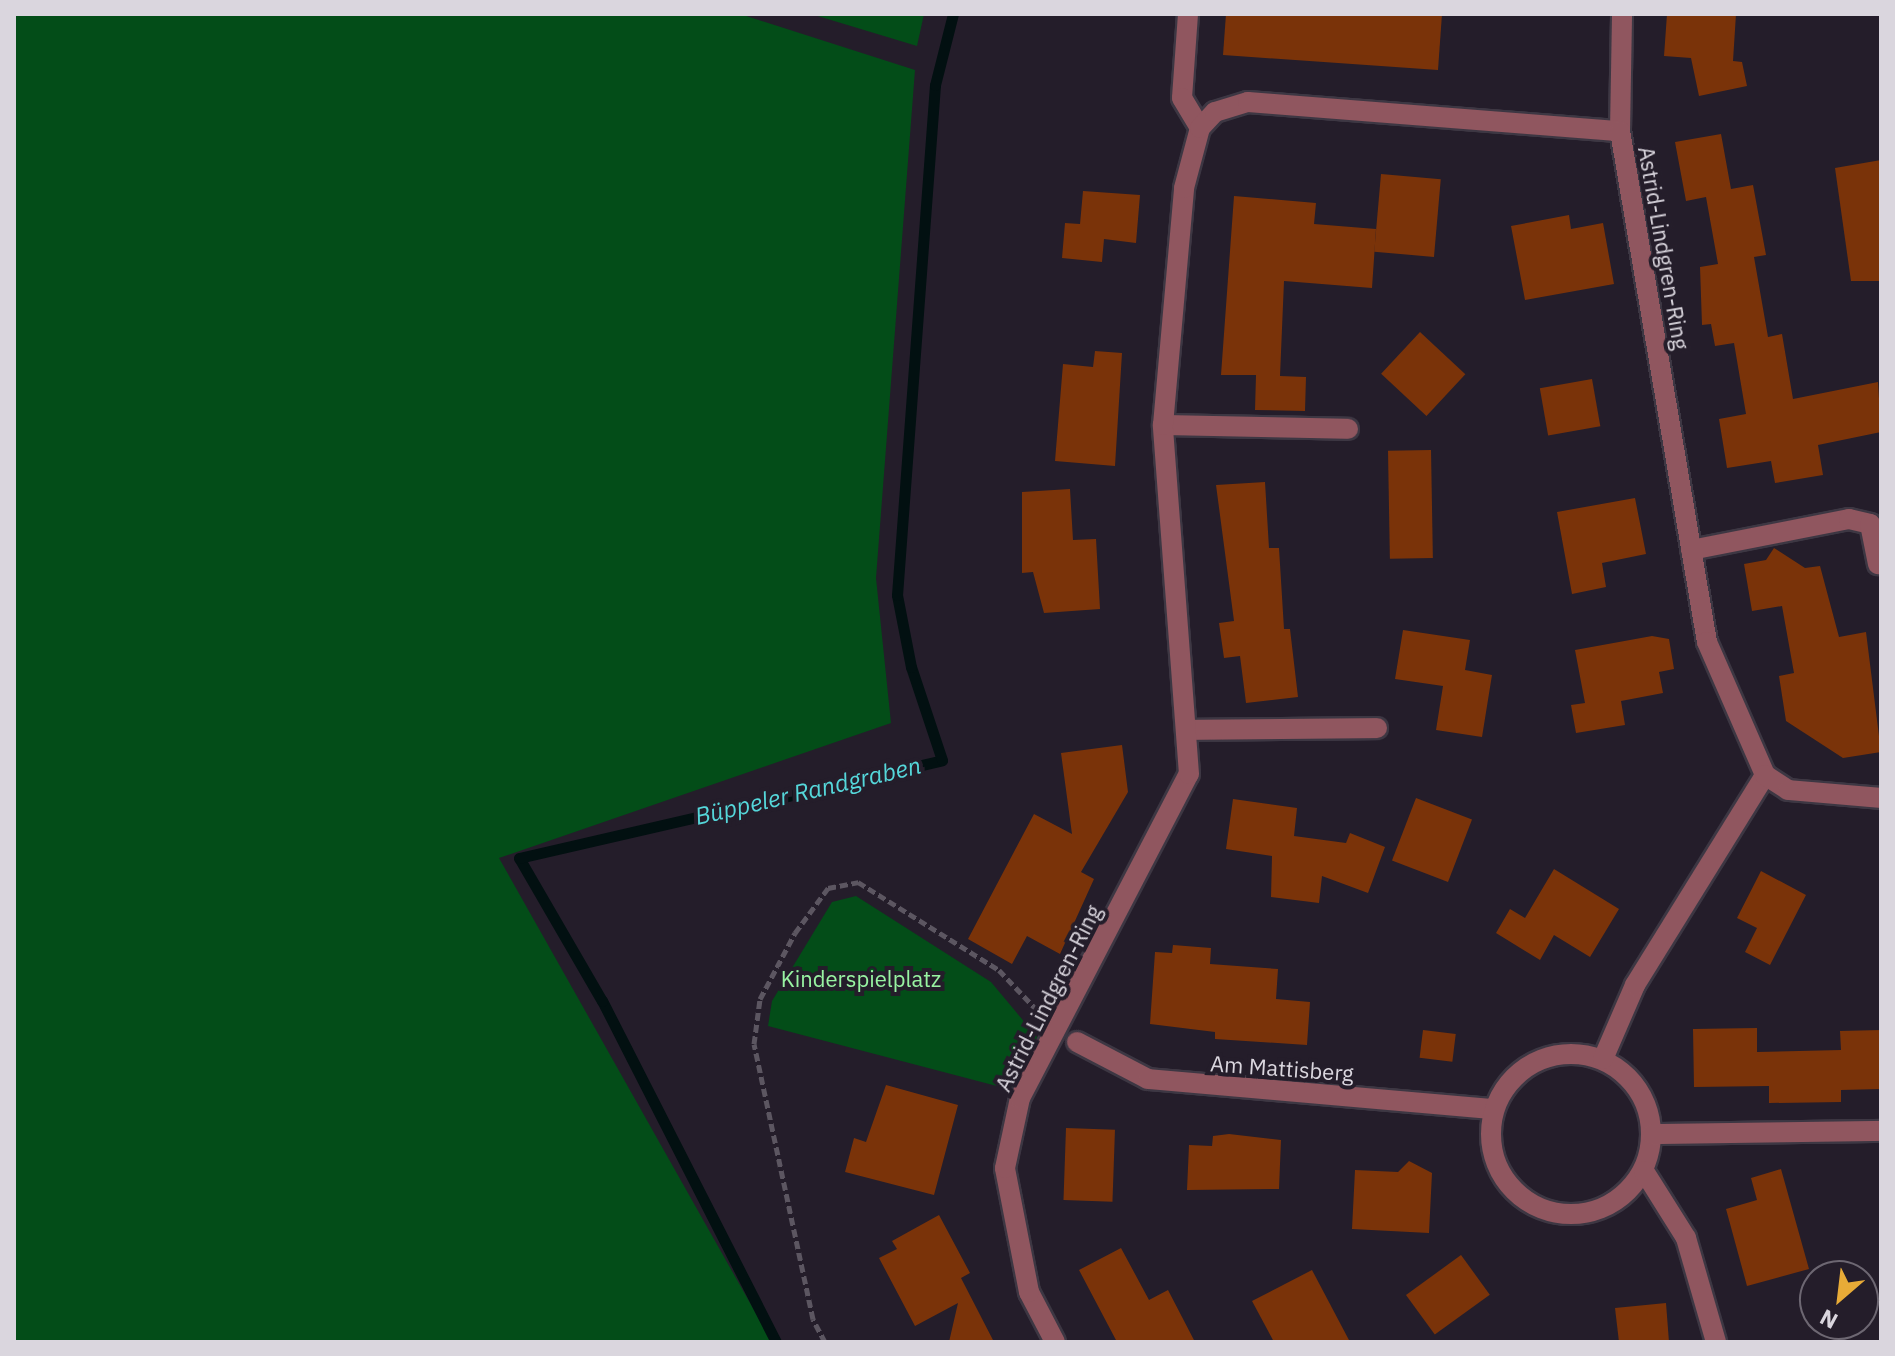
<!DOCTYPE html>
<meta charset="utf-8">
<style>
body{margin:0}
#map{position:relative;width:1895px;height:1356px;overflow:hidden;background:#241d2a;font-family:"IBM Plex Sans",sans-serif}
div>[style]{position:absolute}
.green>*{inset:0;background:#034d18}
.stream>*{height:11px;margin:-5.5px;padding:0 5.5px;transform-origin:5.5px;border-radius:5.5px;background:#021011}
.building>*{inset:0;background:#7a3309;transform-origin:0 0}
.path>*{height:5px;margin-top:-2.5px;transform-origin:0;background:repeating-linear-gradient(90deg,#5c5661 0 8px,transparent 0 12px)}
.roads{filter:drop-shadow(2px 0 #3d3743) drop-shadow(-2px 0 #3d3743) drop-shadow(0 2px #3d3743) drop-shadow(0 -2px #3d3743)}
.minor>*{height:20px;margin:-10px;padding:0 10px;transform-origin:10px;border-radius:10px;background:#90565f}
.minor>.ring{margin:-10px;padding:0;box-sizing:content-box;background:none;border:20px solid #90565f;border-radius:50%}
span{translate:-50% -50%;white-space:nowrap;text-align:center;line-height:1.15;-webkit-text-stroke:8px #241d2a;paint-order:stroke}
.street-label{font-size:22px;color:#dad6de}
.park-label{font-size:22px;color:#98f3a2}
.water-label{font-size:24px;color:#55d7da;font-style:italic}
.frame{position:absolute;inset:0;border:16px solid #dad6de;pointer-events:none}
.north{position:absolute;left:1799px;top:1260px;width:80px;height:80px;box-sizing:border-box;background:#241d2a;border:2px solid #6d6772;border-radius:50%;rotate:208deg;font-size:22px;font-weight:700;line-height:32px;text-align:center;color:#dad6de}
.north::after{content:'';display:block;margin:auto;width:28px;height:36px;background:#e8ab37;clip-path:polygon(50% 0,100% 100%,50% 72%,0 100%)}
</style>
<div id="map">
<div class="green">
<div style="clip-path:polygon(14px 14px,740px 14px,915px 70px,876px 578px,891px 723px,499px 858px,772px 1342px,14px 1342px)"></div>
<div style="clip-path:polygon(811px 14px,924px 14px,917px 46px)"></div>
<div style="clip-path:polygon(856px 896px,991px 982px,1037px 1037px,1012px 1090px,768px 1026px,772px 1001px,832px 902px)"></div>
</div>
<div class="stream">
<div style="left:776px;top:1342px;width:383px;rotate:-117deg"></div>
<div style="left:602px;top:1001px;width:165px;rotate:-120.1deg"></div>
<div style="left:519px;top:858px;width:434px;rotate:-13deg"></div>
<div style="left:942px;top:760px;width:98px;rotate:-108.4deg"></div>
<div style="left:911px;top:667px;width:73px;rotate:-101deg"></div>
<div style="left:897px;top:595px;width:511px;rotate:-85.74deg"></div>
<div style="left:935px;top:85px;width:73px;rotate:-75.8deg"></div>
</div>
<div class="building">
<div style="clip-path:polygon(1226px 14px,1442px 14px,1438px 70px,1223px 55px)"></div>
<div style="clip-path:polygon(1667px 14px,1736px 14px,1733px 61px,1742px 62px,1747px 86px,1699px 96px,1691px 58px,1664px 56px)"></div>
<div style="clip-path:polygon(1721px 134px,1731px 189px,1753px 185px,1766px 255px,1754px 257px,1768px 337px,1782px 334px,1793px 399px,1878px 382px,1881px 432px,1818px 445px,1823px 475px,1775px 483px,1771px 461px,1727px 468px,1719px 419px,1746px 414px,1734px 343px,1715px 346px,1711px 324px,1702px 325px,1700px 267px,1718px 264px,1706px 197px,1686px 201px,1675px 142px)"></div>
<div style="clip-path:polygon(1881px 160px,1881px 281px,1851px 281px,1835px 168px)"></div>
<div style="left:1381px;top:174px;width:60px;height:78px;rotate:5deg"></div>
<div style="clip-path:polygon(1083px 191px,1140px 195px,1136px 243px,1104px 239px,1102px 262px,1062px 258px,1065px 223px,1080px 224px)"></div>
<div style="clip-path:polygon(1234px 196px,1316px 203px,1314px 224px,1376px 229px,1372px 288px,1284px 281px,1280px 376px,1306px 377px,1305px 411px,1255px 410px,1256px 375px,1221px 375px)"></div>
<div style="clip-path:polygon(1569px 215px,1571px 229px,1603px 223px,1614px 284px,1525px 300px,1511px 226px)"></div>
<div style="left:1420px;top:332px;width:62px;height:57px;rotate:43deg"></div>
<div style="clip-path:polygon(1095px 351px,1122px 353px,1115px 466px,1055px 461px,1063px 364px,1093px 367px)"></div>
<div style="left:1592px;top:379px;width:48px;height:53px;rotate:80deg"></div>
<div style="left:1431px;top:450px;width:108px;height:43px;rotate:89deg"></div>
<div style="clip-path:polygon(1265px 482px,1269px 548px,1279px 548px,1284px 629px,1290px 629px,1298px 697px,1246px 703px,1240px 656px,1224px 658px,1219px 623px,1234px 621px,1216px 485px)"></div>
<div style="clip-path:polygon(1070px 489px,1073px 540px,1096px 539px,1100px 609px,1044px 613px,1033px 572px,1022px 573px,1022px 492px)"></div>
<div style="clip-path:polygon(1635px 498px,1646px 554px,1602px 563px,1606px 587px,1572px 594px,1557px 512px)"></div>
<div style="clip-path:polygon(1774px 548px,1805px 568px,1820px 566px,1839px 637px,1866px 632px,1881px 752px,1843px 758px,1786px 721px,1779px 676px,1794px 673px,1782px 606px,1752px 611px,1744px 564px,1766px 560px)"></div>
<div style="clip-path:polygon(1403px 630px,1470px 640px,1465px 670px,1492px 675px,1482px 737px,1436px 730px,1443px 686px,1395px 679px)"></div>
<div style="clip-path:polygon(1652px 636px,1669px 639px,1674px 669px,1659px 672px,1663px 693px,1621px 701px,1625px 725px,1576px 733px,1571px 705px,1585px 703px,1575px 650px)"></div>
<div style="clip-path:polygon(1122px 745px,1128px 792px,1081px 872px,1094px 879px,1060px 954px,1027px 936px,1012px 964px,968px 939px,1034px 814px,1072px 834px,1061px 753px)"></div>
<div style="left:1416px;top:798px;width:60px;height:67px;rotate:21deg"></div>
<div style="clip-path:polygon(1233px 799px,1297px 808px,1294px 836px,1346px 843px,1350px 833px,1385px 847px,1368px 893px,1322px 876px,1319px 903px,1271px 897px,1272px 856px,1226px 849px)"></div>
<div style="clip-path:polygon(1554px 869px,1619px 909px,1590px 957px,1554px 935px,1540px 960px,1496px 933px,1510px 909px,1525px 918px)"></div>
<div style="clip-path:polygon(1761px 871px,1806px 895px,1770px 965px,1745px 952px,1757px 928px,1737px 918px)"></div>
<div style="clip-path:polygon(1173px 945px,1211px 948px,1210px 964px,1278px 969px,1276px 999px,1310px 1002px,1307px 1045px,1215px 1039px,1215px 1032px,1150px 1024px,1155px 952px,1172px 953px)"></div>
<div style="clip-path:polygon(1757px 1028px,1757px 1052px,1841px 1050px,1840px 1031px,1881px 1030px,1881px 1089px,1841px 1090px,1841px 1102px,1769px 1103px,1769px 1086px,1694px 1087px,1693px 1029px)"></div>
<div style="left:1423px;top:1030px;width:33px;height:28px;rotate:7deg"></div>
<div style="clip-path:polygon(886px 1085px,958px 1105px,934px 1195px,845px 1172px,854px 1138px,866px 1142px)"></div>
<div style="left:1066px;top:1128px;width:49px;height:72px;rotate:2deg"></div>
<div style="clip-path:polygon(1229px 1134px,1281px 1140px,1279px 1189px,1187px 1190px,1189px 1145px,1212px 1146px,1213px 1136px)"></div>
<div style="clip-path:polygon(1409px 1161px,1432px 1173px,1429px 1233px,1352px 1229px,1355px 1170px,1398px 1172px)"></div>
<div style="clip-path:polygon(1781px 1169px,1809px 1269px,1747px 1286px,1726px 1209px,1757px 1200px,1751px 1178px)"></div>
<div style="clip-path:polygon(939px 1215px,970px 1273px,961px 1278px,994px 1342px,949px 1342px,958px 1303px,915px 1326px,879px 1258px,897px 1249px,892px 1241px)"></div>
<div style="clip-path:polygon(1121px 1248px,1149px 1300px,1168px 1290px,1195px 1342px,1117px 1342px,1079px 1270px)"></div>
<div style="left:1461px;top:1255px;width:49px;height:68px;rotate:54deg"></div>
<div style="clip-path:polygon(1312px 1270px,1350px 1342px,1274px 1342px,1252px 1301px)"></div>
<div style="clip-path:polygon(1666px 1303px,1669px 1342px,1619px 1342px,1615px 1308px)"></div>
</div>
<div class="path">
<div style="left:825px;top:1342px;width:26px;rotate:-118deg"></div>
<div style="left:813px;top:1319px;width:281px;rotate:-102.1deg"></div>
<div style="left:754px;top:1044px;width:45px;rotate:-82.4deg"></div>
<div style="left:760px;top:999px;width:75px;rotate:-62.1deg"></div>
<div style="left:795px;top:933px;width:56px;rotate:-53.7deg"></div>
<div style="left:828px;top:888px;width:31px;rotate:-11deg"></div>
<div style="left:858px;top:882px;width:166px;rotate:32deg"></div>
<div style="left:999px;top:970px;width:54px;rotate:46.5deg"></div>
</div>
<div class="roads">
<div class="minor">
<div style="left:1188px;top:14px;width:84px;rotate:94.1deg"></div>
<div style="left:1182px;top:98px;width:35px;rotate:59deg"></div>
<div style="left:1620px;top:131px;width:117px;rotate:-89deg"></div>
<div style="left:1163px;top:425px;width:185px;rotate:1.2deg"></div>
<div style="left:1691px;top:550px;width:161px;rotate:-11.1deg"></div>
<div style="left:1849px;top:519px;width:22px;rotate:13deg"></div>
<div style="left:1870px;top:524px;width:41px;rotate:78.7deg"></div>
<div style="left:1186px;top:730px;width:191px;rotate:-0.6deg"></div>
<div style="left:1077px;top:1042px;width:80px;rotate:27.5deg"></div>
<div style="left:1148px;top:1079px;width:346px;rotate:5deg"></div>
<div class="ring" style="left:1491px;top:1054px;width:140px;height:140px"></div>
<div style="left:1603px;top:1059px;width:81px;rotate:-66.6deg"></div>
<div style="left:1635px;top:985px;width:247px;rotate:-58.2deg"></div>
<div style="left:1652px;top:1134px;width:229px;rotate:-0.8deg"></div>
<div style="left:1644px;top:1171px;width:79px;rotate:57.9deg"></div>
<div style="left:1686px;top:1238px;width:108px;rotate:73.9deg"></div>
<div style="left:1055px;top:1342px;width:56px;rotate:-117.5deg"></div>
<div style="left:1029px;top:1292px;width:126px;rotate:-101deg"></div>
<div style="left:1005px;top:1168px;width:72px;rotate:-77.9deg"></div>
<div style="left:1020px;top:1098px;width:365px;rotate:-62.5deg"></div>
<div style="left:1189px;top:774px;width:350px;rotate:-94.3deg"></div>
<div style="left:1163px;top:425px;width:238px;rotate:-84.9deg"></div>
<div style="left:1184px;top:188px;width:62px;rotate:-75.1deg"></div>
<div style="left:1200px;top:128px;width:22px;rotate:-47deg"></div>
<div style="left:1215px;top:112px;width:34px;rotate:-17deg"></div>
<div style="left:1248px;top:102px;width:373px;rotate:4.5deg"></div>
<div style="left:1620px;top:131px;width:518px;rotate:80.34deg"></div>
<div style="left:1707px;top:642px;width:145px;rotate:66.4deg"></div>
<div style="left:1765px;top:775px;width:27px;rotate:33deg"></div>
<div style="left:1788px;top:790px;width:93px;rotate:4.9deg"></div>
</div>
</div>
<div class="street-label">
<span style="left:1664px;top:248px;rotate:80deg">Astrid-Lindgren-Ring</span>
<span style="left:1048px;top:998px;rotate:-63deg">Astrid-Lindgren-Ring</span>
<span style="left:1282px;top:1068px;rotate:4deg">Am Mattisberg</span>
</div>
<div class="park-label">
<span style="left:861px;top:979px">Kinderspielplatz</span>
</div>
<div class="water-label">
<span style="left:808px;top:791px;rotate:-13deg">Büppeler Randgraben</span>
</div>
<div class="frame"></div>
<div class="north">N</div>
</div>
